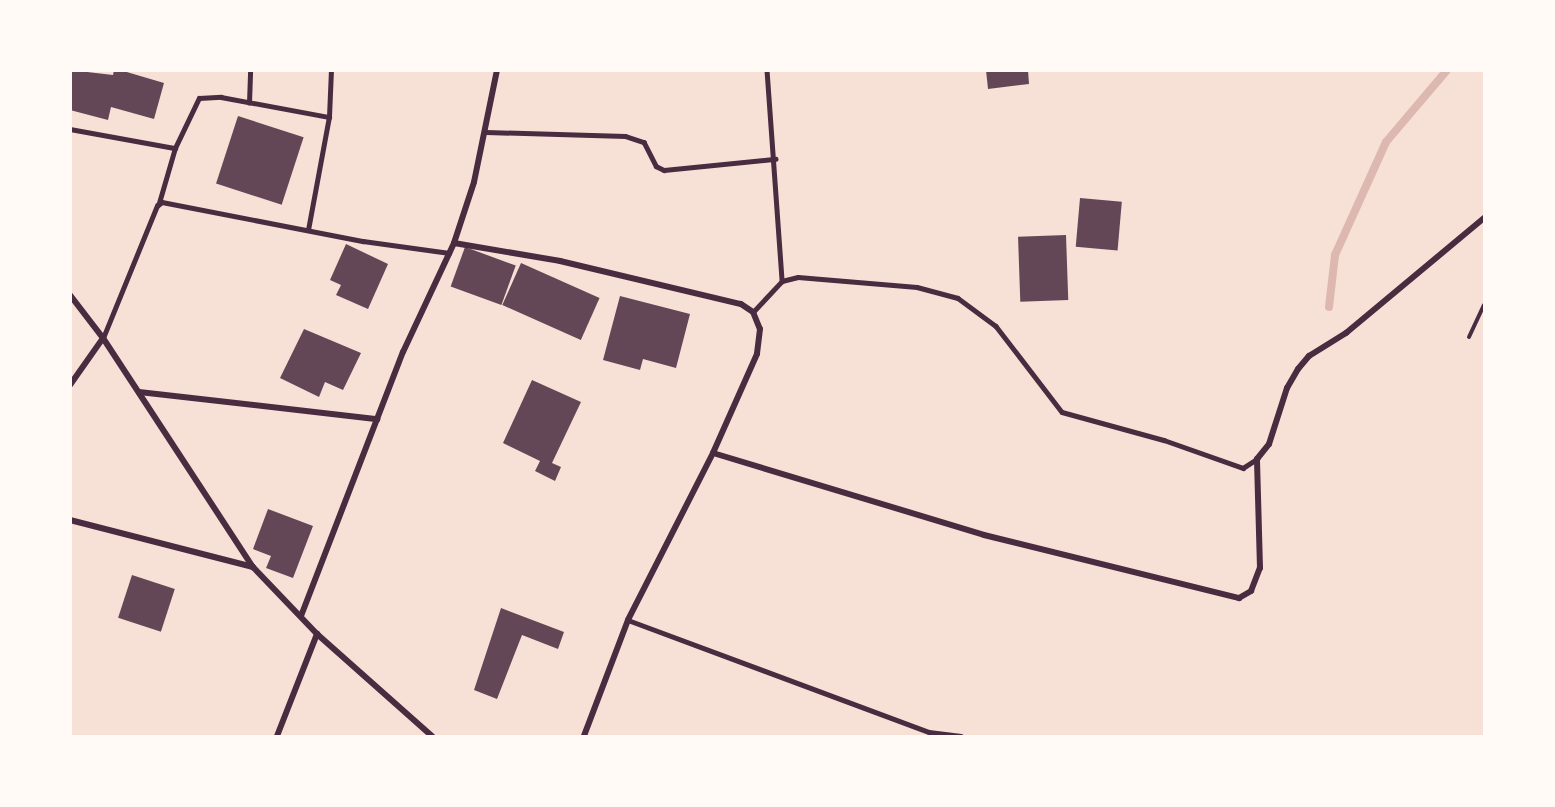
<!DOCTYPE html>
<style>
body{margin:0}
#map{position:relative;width:1555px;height:807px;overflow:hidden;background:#f7e1d7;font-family:Karla,sans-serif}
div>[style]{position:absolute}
.stream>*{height:8px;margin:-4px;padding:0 4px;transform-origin:4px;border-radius:4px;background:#dcb8b0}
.building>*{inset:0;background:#644757;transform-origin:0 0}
.path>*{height:4px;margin:-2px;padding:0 2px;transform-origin:2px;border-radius:2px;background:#4a2c40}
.service>*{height:4.5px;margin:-2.25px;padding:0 2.25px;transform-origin:2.25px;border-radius:2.25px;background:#4a2c40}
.minor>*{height:6px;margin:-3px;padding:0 3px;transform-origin:3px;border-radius:3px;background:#4a2c40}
span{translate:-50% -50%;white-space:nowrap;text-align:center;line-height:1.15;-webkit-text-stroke:6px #fffaf5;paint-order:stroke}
.frame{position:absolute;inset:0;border:72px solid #fffaf5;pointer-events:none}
</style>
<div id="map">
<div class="stream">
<div style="left:1329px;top:307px;width:52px;rotate:-83.4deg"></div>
<div style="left:1335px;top:255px;width:124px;rotate:-65.7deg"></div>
<div style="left:1386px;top:142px;width:94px;rotate:-49.7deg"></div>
</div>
<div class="building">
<div style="clip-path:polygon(70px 70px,113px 75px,114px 70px,120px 70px,164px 83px,154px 119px,111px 107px,108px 120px,70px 110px)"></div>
<div style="clip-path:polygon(986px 70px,1028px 70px,1029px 84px,988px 89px)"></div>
<div style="left:238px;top:116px;width:69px;height:71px;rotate:18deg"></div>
<div style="left:1080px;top:198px;width:42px;height:49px;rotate:5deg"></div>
<div style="left:1066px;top:235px;width:65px;height:48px;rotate:88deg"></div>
<div style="clip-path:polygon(346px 244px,388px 264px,368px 309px,336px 295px,341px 285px,330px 280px)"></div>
<div style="left:465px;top:247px;width:54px;height:42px;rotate:20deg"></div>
<div style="left:521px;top:263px;width:86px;height:46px;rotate:24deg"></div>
<div style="clip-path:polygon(620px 296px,690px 314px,676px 368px,643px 359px,640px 370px,603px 360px)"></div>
<div style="clip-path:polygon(304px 329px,361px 353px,343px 390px,325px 382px,319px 397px,280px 378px)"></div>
<div style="clip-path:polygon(532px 380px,581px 402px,552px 463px,561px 467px,555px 481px,535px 471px,540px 461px,503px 443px)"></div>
<div style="clip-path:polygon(268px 509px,313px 526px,293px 578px,266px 568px,271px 556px,253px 549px)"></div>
<div style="left:132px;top:575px;width:45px;height:45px;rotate:18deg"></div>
<div style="clip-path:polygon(501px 608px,564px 632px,558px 649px,522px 635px,497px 699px,474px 690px)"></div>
</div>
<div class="path">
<div style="left:1469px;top:337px;width:35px;rotate:-65deg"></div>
</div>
<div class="service">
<div style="left:767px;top:70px;width:212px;rotate:85.9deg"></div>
<div style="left:249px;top:103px;width:33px;rotate:-88deg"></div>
<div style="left:70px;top:129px;width:107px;rotate:10.3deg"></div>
<div style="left:486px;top:132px;width:139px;rotate:1.6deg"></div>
<div style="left:625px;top:136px;width:20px;rotate:18deg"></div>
<div style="left:644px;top:142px;width:27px;rotate:63deg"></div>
<div style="left:656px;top:166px;width:9px;rotate:27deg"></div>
<div style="left:664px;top:170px;width:112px;rotate:-5.7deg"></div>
<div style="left:159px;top:203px;width:57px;rotate:-73.8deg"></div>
<div style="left:175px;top:148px;width:55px;rotate:-64.4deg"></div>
<div style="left:199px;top:98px;width:22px;rotate:-3deg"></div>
<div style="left:221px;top:97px;width:110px;rotate:10.5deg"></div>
<div style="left:308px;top:230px;width:115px;rotate:-79.5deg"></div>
<div style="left:329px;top:117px;width:47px;rotate:-87.6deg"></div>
<div style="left:753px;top:312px;width:42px;rotate:-46.9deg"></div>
<div style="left:782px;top:281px;width:16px;rotate:-14deg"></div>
<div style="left:798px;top:277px;width:119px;rotate:4.8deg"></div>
<div style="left:917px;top:287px;width:42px;rotate:15deg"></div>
<div style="left:958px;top:298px;width:47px;rotate:36.4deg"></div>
<div style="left:996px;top:326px;width:108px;rotate:52.5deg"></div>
<div style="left:1062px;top:412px;width:106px;rotate:15.4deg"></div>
<div style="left:1164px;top:440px;width:84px;rotate:19.5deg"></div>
<div style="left:1243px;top:468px;width:17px;rotate:-33deg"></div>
<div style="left:103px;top:338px;width:143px;rotate:-67.8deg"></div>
<div style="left:157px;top:206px;width:6px;rotate:-39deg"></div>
<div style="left:162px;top:202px;width:205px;rotate:11deg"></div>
<div style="left:363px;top:241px;width:87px;rotate:7.9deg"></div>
<div style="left:628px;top:620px;width:321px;rotate:20.4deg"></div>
<div style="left:929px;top:732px;width:32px;rotate:7deg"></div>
</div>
<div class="minor">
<div style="left:454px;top:243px;width:108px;rotate:9.6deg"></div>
<div style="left:560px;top:261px;width:186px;rotate:13.4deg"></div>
<div style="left:741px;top:304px;width:14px;rotate:34deg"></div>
<div style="left:753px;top:312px;width:18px;rotate:68deg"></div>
<div style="left:760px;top:329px;width:25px;rotate:97deg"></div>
<div style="left:757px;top:354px;width:108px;rotate:114deg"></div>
<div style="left:713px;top:453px;width:187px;rotate:117deg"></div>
<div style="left:628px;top:620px;width:124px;rotate:110.8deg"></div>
<div style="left:70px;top:295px;width:54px;rotate:52.5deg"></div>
<div style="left:103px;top:338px;width:274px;rotate:56.8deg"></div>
<div style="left:253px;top:567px;width:93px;rotate:46.3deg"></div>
<div style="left:317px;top:634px;width:154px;rotate:41.6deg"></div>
<div style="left:70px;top:385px;width:57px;rotate:-54.9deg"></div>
<div style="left:139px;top:392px;width:240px;rotate:6.5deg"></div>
<div style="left:713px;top:453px;width:283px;rotate:16.8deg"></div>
<div style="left:984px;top:535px;width:263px;rotate:13.9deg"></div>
<div style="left:1239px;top:598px;width:14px;rotate:-30deg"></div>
<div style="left:1251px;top:591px;width:25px;rotate:-69deg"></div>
<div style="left:1260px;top:568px;width:109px;rotate:-91.6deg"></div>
<div style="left:1257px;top:459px;width:19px;rotate:-51deg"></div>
<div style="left:1269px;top:444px;width:59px;rotate:-72.2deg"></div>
<div style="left:1287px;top:388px;width:22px;rotate:-60deg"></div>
<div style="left:1298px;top:369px;width:17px;rotate:-50deg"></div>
<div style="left:1309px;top:356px;width:44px;rotate:-31.9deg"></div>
<div style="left:1346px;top:333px;width:180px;rotate:-39.8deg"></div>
<div style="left:70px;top:520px;width:189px;rotate:14.4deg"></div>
<div style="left:301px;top:616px;width:283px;rotate:-68.9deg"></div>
<div style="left:403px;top:352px;width:120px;rotate:-64.9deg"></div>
<div style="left:454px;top:243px;width:64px;rotate:-71.8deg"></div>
<div style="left:474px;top:182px;width:114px;rotate:-78.4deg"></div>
<div style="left:277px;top:736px;width:110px;rotate:-68.6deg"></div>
</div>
<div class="frame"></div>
</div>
